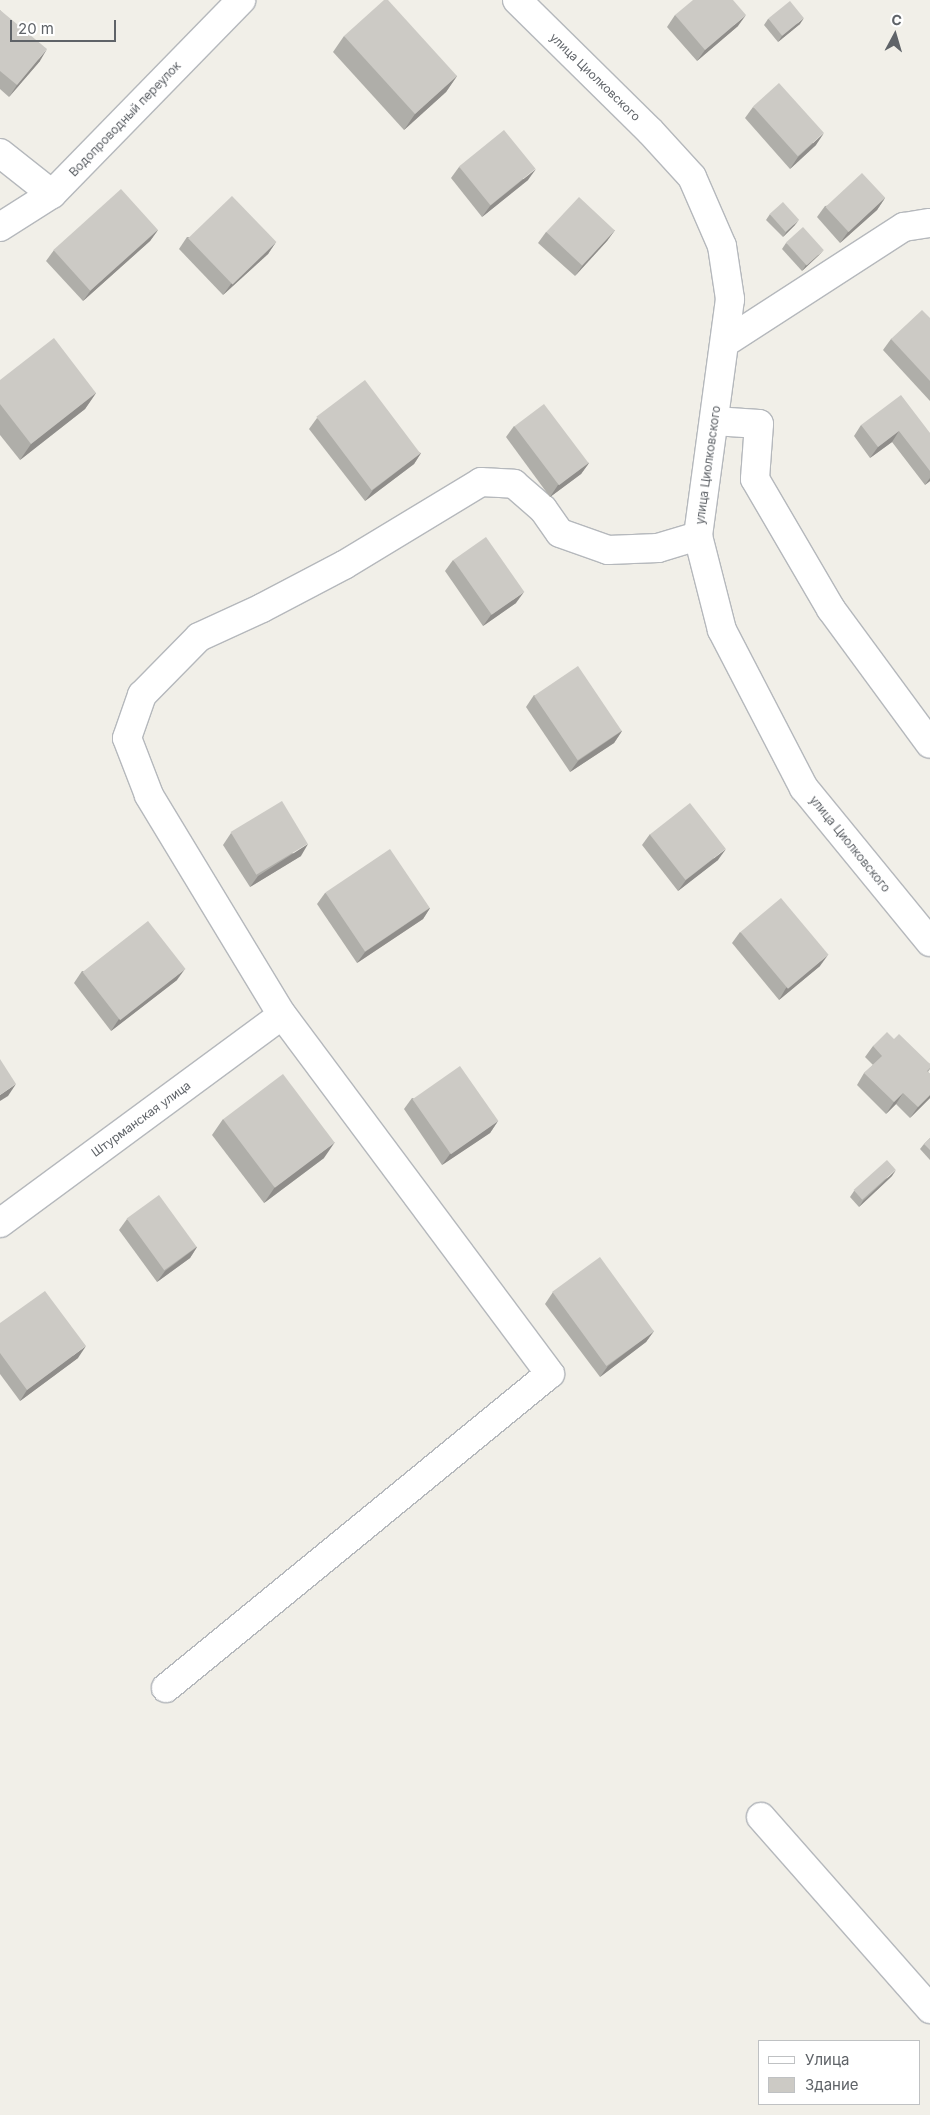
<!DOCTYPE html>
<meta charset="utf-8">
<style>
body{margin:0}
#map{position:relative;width:930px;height:2115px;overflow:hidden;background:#f1efe8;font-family:Inter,sans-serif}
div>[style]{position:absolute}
.roads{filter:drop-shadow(1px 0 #b5b8bc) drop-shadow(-1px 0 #b5b8bc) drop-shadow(0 1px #b5b8bc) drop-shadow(0 -1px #b5b8bc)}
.minor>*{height:28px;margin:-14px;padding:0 14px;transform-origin:14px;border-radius:14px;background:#fff}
.wall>*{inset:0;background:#afaea9}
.shaded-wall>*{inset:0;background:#8f8d8a}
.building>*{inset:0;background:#cccac5;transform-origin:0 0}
span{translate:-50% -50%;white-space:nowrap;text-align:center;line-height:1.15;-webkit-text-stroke:4px #fff;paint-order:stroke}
.street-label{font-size:12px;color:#5f6368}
.legend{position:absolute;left:758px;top:2040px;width:162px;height:65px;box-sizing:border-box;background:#fff;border:1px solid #bfc1c3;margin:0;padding:6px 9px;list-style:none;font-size:15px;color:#5f6368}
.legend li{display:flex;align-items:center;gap:10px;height:25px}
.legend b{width:25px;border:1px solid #bfc1c3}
.north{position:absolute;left:870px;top:10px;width:50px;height:50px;-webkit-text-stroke:4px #fff;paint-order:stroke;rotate:6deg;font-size:14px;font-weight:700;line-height:20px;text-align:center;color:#5f6368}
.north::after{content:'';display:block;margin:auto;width:18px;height:22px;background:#5f6368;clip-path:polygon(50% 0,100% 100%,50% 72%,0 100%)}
.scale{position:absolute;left:10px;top:20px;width:106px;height:22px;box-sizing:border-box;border:2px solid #5f6368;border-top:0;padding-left:6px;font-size:15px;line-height:18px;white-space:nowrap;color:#5f6368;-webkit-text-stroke:4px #fff;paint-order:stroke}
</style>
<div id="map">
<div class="roads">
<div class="minor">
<div style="left:517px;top:0;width:187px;rotate:44.6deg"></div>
<div style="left:650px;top:131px;width:62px;rotate:47.6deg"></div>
<div style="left:692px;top:177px;width:75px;rotate:66.5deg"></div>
<div style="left:722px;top:246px;width:54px;rotate:81.4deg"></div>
<div style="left:730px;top:299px;width:239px;rotate:97.7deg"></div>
<div style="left:698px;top:536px;width:97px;rotate:75.7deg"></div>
<div style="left:722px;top:630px;width:178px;rotate:62.6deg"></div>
<div style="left:804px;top:788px;width:199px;rotate:50.7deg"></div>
<div style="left:0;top:153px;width:66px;rotate:38.3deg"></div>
<div style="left:0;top:227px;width:62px;rotate:-32.4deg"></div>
<div style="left:52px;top:194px;width:271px;rotate:-45.7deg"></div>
<div style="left:726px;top:342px;width:212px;rotate:-32.9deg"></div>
<div style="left:904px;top:227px;width:26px;rotate:-9deg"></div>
<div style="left:714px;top:421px;width:45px;rotate:3.8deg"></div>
<div style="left:759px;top:424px;width:55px;rotate:94.2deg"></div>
<div style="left:755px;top:479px;width:151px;rotate:59.7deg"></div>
<div style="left:831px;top:609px;width:167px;rotate:53.7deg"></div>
<div style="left:0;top:1223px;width:350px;rotate:-36.4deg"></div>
<div style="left:166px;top:1688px;width:496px;rotate:-39.3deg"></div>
<div style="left:550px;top:1374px;width:448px;rotate:-126.7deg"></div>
<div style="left:282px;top:1015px;width:257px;rotate:-121.2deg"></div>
<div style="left:149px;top:795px;width:61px;rotate:-111.1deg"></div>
<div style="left:127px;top:738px;width:46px;rotate:-70.8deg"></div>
<div style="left:142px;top:695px;width:81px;rotate:-45.5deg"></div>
<div style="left:199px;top:637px;width:69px;rotate:-24.7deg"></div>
<div style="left:262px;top:608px;width:93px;rotate:-27.7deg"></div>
<div style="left:344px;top:565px;width:160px;rotate:-31.2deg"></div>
<div style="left:481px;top:482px;width:33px;rotate:3deg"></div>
<div style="left:514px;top:484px;width:38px;rotate:41deg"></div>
<div style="left:543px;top:509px;width:29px;rotate:55deg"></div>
<div style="left:560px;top:533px;width:51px;rotate:19.5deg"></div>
<div style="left:608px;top:550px;width:50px;rotate:-2.3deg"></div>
<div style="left:658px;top:548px;width:42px;rotate:-16.7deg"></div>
<div style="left:761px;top:1817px;width:256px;rotate:48.6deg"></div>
</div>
</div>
<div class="wall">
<div style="clip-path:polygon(0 10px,40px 61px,9px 97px,0 89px)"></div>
<div style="clip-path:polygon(675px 15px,738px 26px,697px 61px,667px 27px)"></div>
<div style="clip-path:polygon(768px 19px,800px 24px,778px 42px,764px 25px)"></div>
<div style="clip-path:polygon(344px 36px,457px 76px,446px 92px,404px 130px,333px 52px)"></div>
<div style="clip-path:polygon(753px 107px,816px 145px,790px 169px,745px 118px)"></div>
<div style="clip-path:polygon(459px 167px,528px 180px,482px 217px,451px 178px)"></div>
<div style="clip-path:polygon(885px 198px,877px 210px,840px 243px,817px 217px,825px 206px)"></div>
<div style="clip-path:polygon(770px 214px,795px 225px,783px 237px,766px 220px)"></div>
<div style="clip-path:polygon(158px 230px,150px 241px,83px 301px,46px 261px,54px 250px)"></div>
<div style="clip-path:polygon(615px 230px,607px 241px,575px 276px,538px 243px,546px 232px)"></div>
<div style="clip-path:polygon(187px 237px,276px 242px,268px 254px,223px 295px,179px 249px)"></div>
<div style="clip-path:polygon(786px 243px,819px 255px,802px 271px,782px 249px)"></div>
<div style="clip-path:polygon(930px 318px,930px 401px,883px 350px,891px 339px)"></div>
<div style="clip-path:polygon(0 380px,96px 393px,85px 409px,20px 460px,0 435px)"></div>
<div style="clip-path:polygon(317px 418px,421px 453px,414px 464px,365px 501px,309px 429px)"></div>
<div style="clip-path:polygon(861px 425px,930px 433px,930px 481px,925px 485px,892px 442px,870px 458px,854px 436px)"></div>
<div style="clip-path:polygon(514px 426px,589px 463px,581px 474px,550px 497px,506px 437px)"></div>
<div style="clip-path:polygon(453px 560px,516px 603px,483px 626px,445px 571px)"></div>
<div style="clip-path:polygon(534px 695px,622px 731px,614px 743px,570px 772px,526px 707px)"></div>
<div style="clip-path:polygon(231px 833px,301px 856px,250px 887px,223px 845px)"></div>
<div style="clip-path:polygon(650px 834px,718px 860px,678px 891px,642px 845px)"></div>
<div style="clip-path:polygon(325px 893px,430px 908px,423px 919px,357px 963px,317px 904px)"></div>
<div style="clip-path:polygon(740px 932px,820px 966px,779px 1000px,732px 943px)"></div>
<div style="clip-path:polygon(82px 971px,177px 980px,111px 1031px,74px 983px)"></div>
<div style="clip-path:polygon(894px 1039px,930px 1064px,930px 1069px,928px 1072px,930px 1074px,930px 1098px,910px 1118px,896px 1104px,886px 1114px,857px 1085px,864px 1073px,873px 1065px,865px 1057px,873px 1046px)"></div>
<div style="clip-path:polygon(412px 1098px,498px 1121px,490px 1133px,442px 1165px,404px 1109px)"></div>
<div style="clip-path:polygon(223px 1119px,324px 1158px,264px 1203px,212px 1135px)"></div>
<div style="clip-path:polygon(930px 1138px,930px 1160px,920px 1149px,924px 1144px)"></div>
<div style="clip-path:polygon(892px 1176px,859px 1207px,850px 1197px,854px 1191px)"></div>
<div style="clip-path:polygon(127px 1219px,197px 1247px,190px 1258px,157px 1282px,119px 1230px)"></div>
<div style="clip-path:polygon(553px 1292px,654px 1331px,646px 1342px,600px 1377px,545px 1304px)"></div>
<div style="clip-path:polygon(0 1323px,78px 1358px,20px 1401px,0 1374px)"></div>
</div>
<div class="shaded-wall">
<div style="clip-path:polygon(746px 15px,738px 26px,697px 61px,705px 50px)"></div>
<div style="clip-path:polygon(804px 18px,800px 24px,778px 42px,782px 36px)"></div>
<div style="clip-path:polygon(47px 49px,40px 61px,9px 97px,17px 85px)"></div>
<div style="clip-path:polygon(457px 76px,446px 92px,404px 130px,415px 114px)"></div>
<div style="clip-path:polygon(824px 133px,816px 145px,790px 169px,798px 157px)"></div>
<div style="clip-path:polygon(536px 169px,528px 180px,482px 217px,490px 206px)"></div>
<div style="clip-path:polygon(885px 198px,877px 210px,840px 243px,848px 232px)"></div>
<div style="clip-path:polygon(799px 220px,795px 225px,783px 237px,787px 231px)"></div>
<div style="clip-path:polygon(158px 230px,150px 241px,83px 301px,91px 290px)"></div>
<div style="clip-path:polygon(615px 230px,607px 241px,575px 276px,583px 265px)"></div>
<div style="clip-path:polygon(276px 242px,268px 254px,223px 295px,231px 284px)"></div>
<div style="clip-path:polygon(824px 250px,819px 255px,802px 271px,806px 265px)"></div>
<div style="clip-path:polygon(96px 393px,85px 409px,20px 460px,31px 444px)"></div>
<div style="clip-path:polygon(899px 431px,892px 442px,870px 458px,878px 447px)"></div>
<div style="clip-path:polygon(421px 453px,414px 464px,365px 501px,373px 490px)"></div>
<div style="clip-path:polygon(589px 463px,581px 474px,550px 497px,558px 485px)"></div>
<div style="clip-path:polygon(930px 478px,930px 481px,925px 485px)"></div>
<div style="clip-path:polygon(524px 592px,516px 603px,483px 626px,491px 615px)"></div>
<div style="clip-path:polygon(622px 731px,614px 743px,570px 772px,578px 761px)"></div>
<div style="clip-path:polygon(308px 844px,301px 856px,250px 887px,258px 876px)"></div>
<div style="clip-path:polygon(726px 849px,718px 860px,678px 891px,686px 880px)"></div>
<div style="clip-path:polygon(430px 908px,423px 919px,357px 963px,365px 952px)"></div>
<div style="clip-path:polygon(828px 955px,820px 966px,779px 1000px,786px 988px)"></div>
<div style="clip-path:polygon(185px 969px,177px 980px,111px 1031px,119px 1019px)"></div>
<div style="clip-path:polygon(16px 1084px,8px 1096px,0 1101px,0 1095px)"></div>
<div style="clip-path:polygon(903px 1093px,896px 1104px,886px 1114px,894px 1102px)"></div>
<div style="clip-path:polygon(930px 1095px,930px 1098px,910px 1118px,918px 1107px)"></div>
<div style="clip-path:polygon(498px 1121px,490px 1133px,442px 1165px,450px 1154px)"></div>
<div style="clip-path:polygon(335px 1142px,324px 1158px,264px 1203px,275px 1187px)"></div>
<div style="clip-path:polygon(896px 1170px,892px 1176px,859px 1207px,863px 1201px)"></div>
<div style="clip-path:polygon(197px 1247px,190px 1258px,157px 1282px,165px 1271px)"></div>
<div style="clip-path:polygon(654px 1331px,646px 1342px,600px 1377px,608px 1366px)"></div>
<div style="clip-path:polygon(86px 1346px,78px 1358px,20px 1401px,27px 1390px)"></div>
</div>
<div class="building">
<div style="clip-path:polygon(384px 0,388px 0,457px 76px,415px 114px,344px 36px)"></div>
<div style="clip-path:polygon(693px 0,733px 0,746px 15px,705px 50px,675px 15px)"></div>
<div style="left:790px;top:1px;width:22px;height:28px;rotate:51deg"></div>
<div style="clip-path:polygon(0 10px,47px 49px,17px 85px,0 71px)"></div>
<div style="left:779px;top:83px;width:67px;height:35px;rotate:48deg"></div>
<div style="left:504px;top:130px;width:50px;height:58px;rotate:51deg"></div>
<div style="left:862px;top:173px;width:34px;height:50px;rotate:47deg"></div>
<div style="left:121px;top:189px;width:55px;height:91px;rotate:48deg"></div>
<div style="left:232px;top:196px;width:64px;height:61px;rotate:46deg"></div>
<div style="left:579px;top:197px;width:49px;height:48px;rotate:43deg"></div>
<div style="left:783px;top:202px;width:24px;height:18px;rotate:48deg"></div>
<div style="left:803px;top:227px;width:31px;height:23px;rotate:48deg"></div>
<div style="clip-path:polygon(922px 310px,930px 318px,930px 381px,891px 339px)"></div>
<div style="clip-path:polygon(54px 338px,96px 393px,31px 444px,0 404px,0 380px)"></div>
<div style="left:365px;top:380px;width:92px;height:61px;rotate:53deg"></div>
<div style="clip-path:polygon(901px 395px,930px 433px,930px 471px,899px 431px,878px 447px,861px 425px)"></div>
<div style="left:544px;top:404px;width:74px;height:37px;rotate:53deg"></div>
<div style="left:486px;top:537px;width:67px;height:40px;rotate:55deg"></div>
<div style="left:578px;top:666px;width:78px;height:53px;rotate:56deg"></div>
<div style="left:282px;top:801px;width:50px;height:60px;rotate:59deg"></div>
<div style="left:690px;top:803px;width:58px;height:51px;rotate:52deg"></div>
<div style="left:390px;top:849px;width:71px;height:78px;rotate:56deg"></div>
<div style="left:781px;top:898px;width:74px;height:53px;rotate:50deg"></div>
<div style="left:148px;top:921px;width:61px;height:83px;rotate:52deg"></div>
<div style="clip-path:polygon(887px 1032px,894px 1039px,899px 1034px,930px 1064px,930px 1068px,927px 1071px,930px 1074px,930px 1095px,918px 1107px,903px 1093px,894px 1102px,864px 1073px,882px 1056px,873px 1046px)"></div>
<div style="clip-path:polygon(0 1059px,16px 1084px,0 1095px)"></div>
<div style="left:460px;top:1066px;width:67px;height:58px;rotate:55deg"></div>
<div style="left:283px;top:1074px;width:86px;height:75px;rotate:53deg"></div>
<div style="clip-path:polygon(930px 1138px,930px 1150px,924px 1144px)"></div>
<div style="left:887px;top:1160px;width:13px;height:45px;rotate:48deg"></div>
<div style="left:159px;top:1195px;width:64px;height:40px;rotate:54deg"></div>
<div style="left:600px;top:1257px;width:92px;height:59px;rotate:54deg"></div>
<div style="clip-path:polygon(45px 1291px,86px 1346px,27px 1390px,0 1353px,0 1323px)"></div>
</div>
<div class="street-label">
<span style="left:595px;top:77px;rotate:44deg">улица Циолковского</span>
<span style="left:125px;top:119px;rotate:-46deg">Водопроводный переулок</span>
<span style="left:708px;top:465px;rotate:-82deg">улица Циолковского</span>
<span style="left:850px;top:844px;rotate:51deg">улица Циолковского</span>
<span style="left:141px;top:1119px;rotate:-36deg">Штурманская улица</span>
</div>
<ul class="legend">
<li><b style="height:6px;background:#fff"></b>Улица</li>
<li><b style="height:14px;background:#cccac5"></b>Здание</li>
</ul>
<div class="north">С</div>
<div class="scale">20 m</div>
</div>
